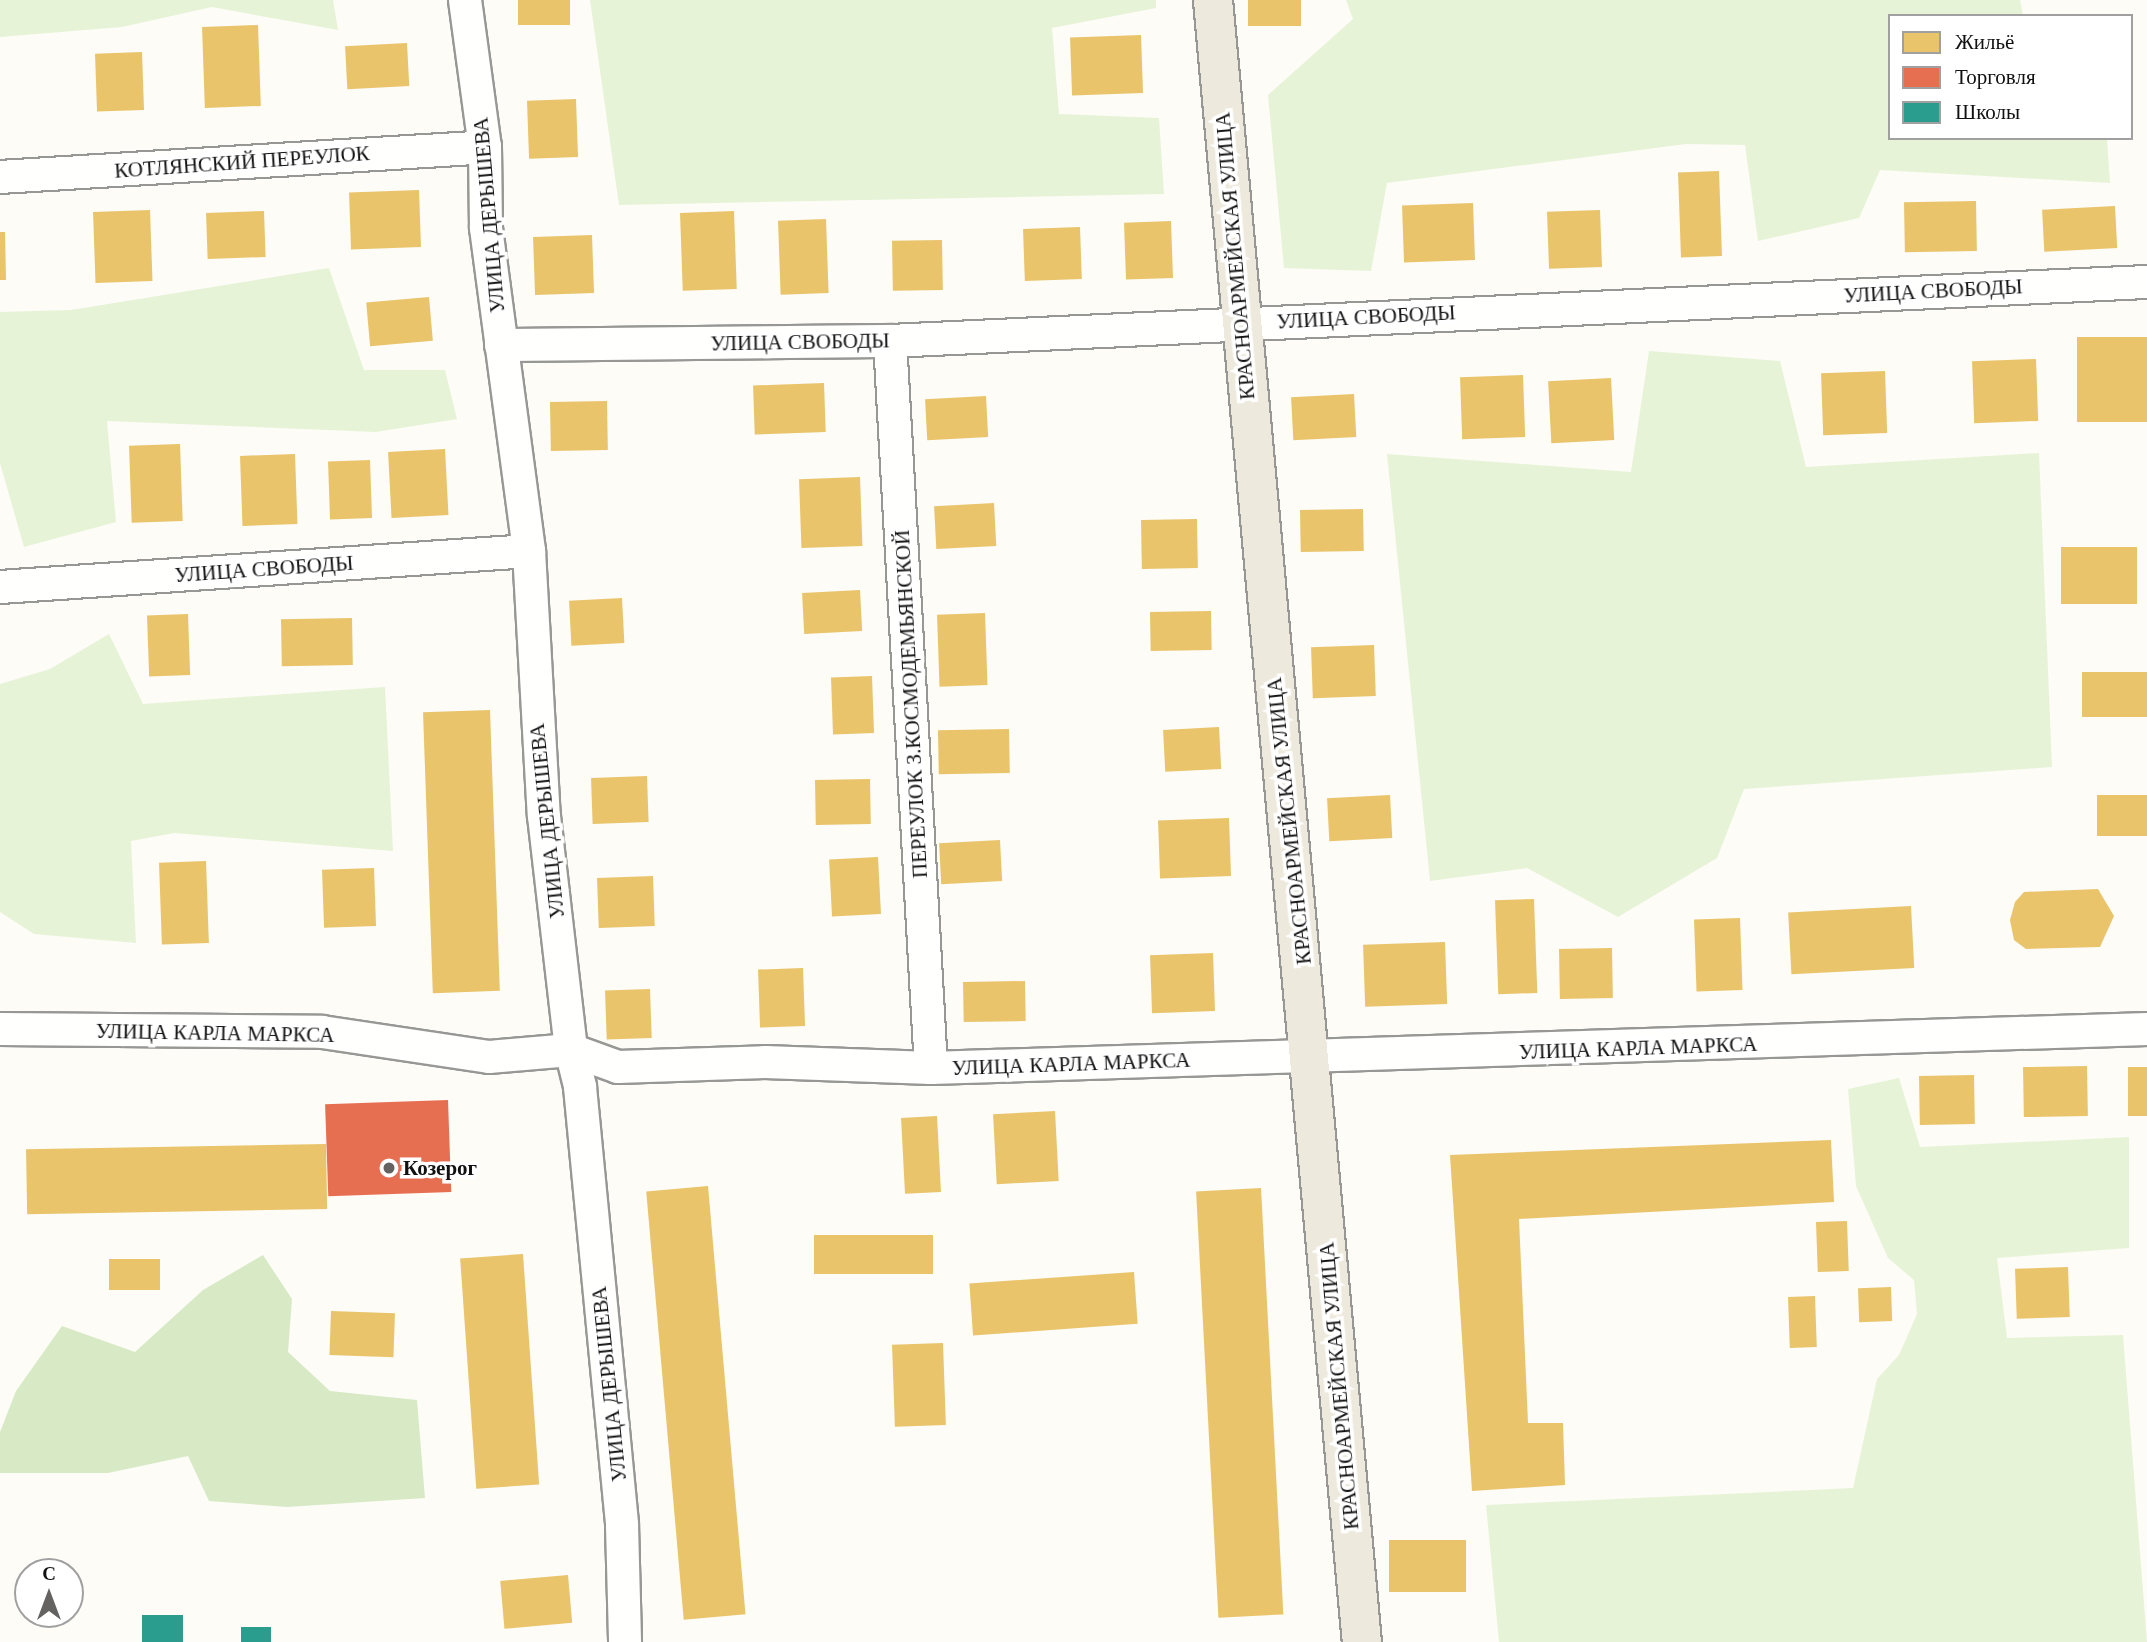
<!DOCTYPE html>
<meta charset="utf-8">
<style>
body{margin:0}
#map{position:relative;width:2147px;height:1642px;overflow:hidden;background:#fdfcf7;font-family:Georgia,serif}
div>[style]{position:absolute}
.green>*{inset:0;background:#e7f3d7}
.forest>*{inset:0;background:#d8eac5}
.homes>*{inset:0;background:#e9c46a;transform-origin:0 0}
.shops>*{inset:0;background:#e76f51;transform-origin:0 0}
.schools>*{inset:0;background:#2a9d8f;transform-origin:0 0}
.roads{filter:drop-shadow(2px 0 #979795) drop-shadow(-2px 0 #979795) drop-shadow(0 2px #979795) drop-shadow(0 -2px #979795)}
.minor>*{height:32px;margin:-16px;padding:0 16px;transform-origin:16px;border-radius:16px;background:#fffffe}
.major>*{height:38px;margin:-19px;padding:0 19px;transform-origin:19px;border-radius:19px;background:#ede9dc}
.dots>*{width:19px;height:19px;translate:-50% -50%;box-sizing:border-box;border:4px solid #fff;border-radius:50%}
span{translate:-50% -50%;white-space:nowrap;text-align:center;line-height:1.15;-webkit-text-stroke:7px #fff;paint-order:stroke}
.street-label{font-size:21px;color:#111}
.poi-label{font-size:21px;color:#111;font-weight:700}
.left{translate:0 -50%;text-align:left}
.legend{position:absolute;left:1888px;top:14px;width:245px;height:126px;box-sizing:border-box;background:#fff;border:2px solid #a0a0a0;margin:0;padding:9px 12px;list-style:none;font-size:21px;color:#111}
.legend li{display:flex;align-items:center;gap:14px;height:35px}
.legend b{width:35px;border:2px solid #a0a0a0}
.north{position:absolute;left:14px;top:1558px;width:70px;height:70px;box-sizing:border-box;background:#fff;border:2px solid #a0a0a0;border-radius:50%;rotate:0deg;font-size:19px;font-weight:700;line-height:28px;text-align:center;color:#111}
.north::after{content:'';display:block;margin:auto;width:24px;height:32px;background:#646362;clip-path:polygon(50% 0,100% 100%,50% 72%,0 100%)}
</style>
<div id="map">
<div class="green">
<div style="clip-path:polygon(0 0,333px 0,338px 30px,212px 7px,122px 27px,0 37px)"></div>
<div style="clip-path:polygon(590px 0,1156px 0,1156px 8px,1052px 28px,1059px 114px,1159px 118px,1164px 194px,619px 205px)"></div>
<div style="clip-path:polygon(1346px 0,2020px 0,2023px 16px,1890px 16px,1890px 138px,2107px 138px,2110px 183px,1880px 170px,1859px 218px,1758px 241px,1745px 145px,1686px 144px,1387px 183px,1371px 271px,1284px 268px,1268px 95px,1353px 19px)"></div>
<div style="clip-path:polygon(329px 268px,364px 370px,445px 370px,457px 419px,376px 432px,107px 421px,116px 522px,24px 547px,0 463px,0 312px,71px 310px)"></div>
<div style="clip-path:polygon(1649px 351px,1780px 361px,1806px 467px,2039px 453px,2052px 767px,1744px 789px,1717px 858px,1618px 917px,1527px 868px,1430px 881px,1387px 454px,1631px 472px)"></div>
<div style="clip-path:polygon(109px 634px,143px 704px,385px 687px,393px 851px,174px 833px,131px 841px,136px 943px,34px 934px,0 912px,0 684px,50px 669px)"></div>
<div style="clip-path:polygon(1899px 1078px,1920px 1147px,2129px 1137px,2129px 1248px,1997px 1258px,2007px 1338px,2123px 1335px,2147px 1642px,1499px 1642px,1486px 1505px,1853px 1488px,1877px 1379px,1899px 1355px,1917px 1314px,1914px 1280px,1888px 1258px,1856px 1186px,1848px 1089px)"></div>
</div>
<div class="forest">
<div style="clip-path:polygon(263px 1255px,292px 1299px,288px 1352px,330px 1391px,417px 1400px,425px 1498px,287px 1507px,209px 1501px,188px 1456px,108px 1473px,0 1473px,0 1432px,16px 1391px,62px 1326px,135px 1352px,203px 1290px)"></div>
</div>
<div class="homes">
<div style="left:518px;top:0;width:52px;height:25px"></div>
<div style="left:1248px;top:0;width:53px;height:26px"></div>
<div style="left:258px;top:25px;width:81px;height:56px;rotate:88deg"></div>
<div style="left:1141px;top:35px;width:58px;height:71px;rotate:88deg"></div>
<div style="left:407px;top:43px;width:43px;height:62px;rotate:87deg"></div>
<div style="left:142px;top:52px;width:58px;height:47px;rotate:88deg"></div>
<div style="left:576px;top:99px;width:58px;height:49px;rotate:88deg"></div>
<div style="left:1719px;top:171px;width:85px;height:41px;rotate:88deg"></div>
<div style="left:419px;top:190px;width:57px;height:70px;rotate:88deg"></div>
<div style="left:1976px;top:201px;width:50px;height:72px;rotate:89deg"></div>
<div style="left:1473px;top:203px;width:57px;height:71px;rotate:88deg"></div>
<div style="left:2115px;top:206px;width:42px;height:73px;rotate:87deg"></div>
<div style="left:150px;top:210px;width:71px;height:57px;rotate:88deg"></div>
<div style="left:1600px;top:210px;width:57px;height:53px;rotate:88deg"></div>
<div style="left:264px;top:211px;width:46px;height:58px;rotate:88deg"></div>
<div style="left:734px;top:211px;width:78px;height:54px;rotate:88deg"></div>
<div style="left:826px;top:219px;width:74px;height:48px;rotate:88deg"></div>
<div style="left:1171px;top:221px;width:57px;height:47px;rotate:88deg"></div>
<div style="left:1080px;top:227px;width:52px;height:57px;rotate:88deg"></div>
<div style="clip-path:polygon(0 232px,5px 232px,6px 280px,0 280px)"></div>
<div style="left:592px;top:235px;width:58px;height:59px;rotate:88deg"></div>
<div style="left:942px;top:240px;width:50px;height:50px;rotate:89deg"></div>
<div style="left:429px;top:297px;width:44px;height:63px;rotate:85deg"></div>
<div style="left:2077px;top:337px;width:70px;height:85px"></div>
<div style="left:2036px;top:359px;width:62px;height:64px;rotate:88deg"></div>
<div style="left:1885px;top:371px;width:62px;height:64px;rotate:88deg"></div>
<div style="left:1523px;top:375px;width:62px;height:63px;rotate:88deg"></div>
<div style="left:1611px;top:378px;width:62px;height:63px;rotate:87deg"></div>
<div style="left:824px;top:383px;width:49px;height:71px;rotate:88deg"></div>
<div style="left:1354px;top:394px;width:43px;height:63px;rotate:87deg"></div>
<div style="left:986px;top:396px;width:41px;height:61px;rotate:87deg"></div>
<div style="left:607px;top:401px;width:49px;height:57px;rotate:89deg"></div>
<div style="left:180px;top:444px;width:77px;height:51px;rotate:88deg"></div>
<div style="left:445px;top:449px;width:66px;height:57px;rotate:87deg"></div>
<div style="left:295px;top:454px;width:70px;height:55px;rotate:88deg"></div>
<div style="left:370px;top:460px;width:58px;height:42px;rotate:88deg"></div>
<div style="left:860px;top:477px;width:69px;height:61px;rotate:88deg"></div>
<div style="left:994px;top:503px;width:43px;height:60px;rotate:87deg"></div>
<div style="left:1363px;top:509px;width:42px;height:63px;rotate:89deg"></div>
<div style="left:1197px;top:519px;width:49px;height:56px;rotate:89deg"></div>
<div style="left:2061px;top:547px;width:76px;height:57px"></div>
<div style="left:860px;top:590px;width:41px;height:58px;rotate:87deg"></div>
<div style="left:622px;top:598px;width:45px;height:53px;rotate:87deg"></div>
<div style="left:1211px;top:611px;width:39px;height:61px;rotate:89deg"></div>
<div style="left:985px;top:613px;width:72px;height:48px;rotate:88deg"></div>
<div style="left:188px;top:614px;width:61px;height:41px;rotate:88deg"></div>
<div style="left:352px;top:618px;width:47px;height:71px;rotate:89deg"></div>
<div style="left:1374px;top:645px;width:51px;height:63px;rotate:88deg"></div>
<div style="left:2082px;top:672px;width:65px;height:45px"></div>
<div style="left:872px;top:676px;width:57px;height:41px;rotate:88deg"></div>
<div style="left:490px;top:710px;width:281px;height:67px;rotate:88deg"></div>
<div style="left:1219px;top:727px;width:42px;height:56px;rotate:87deg"></div>
<div style="left:1009px;top:729px;width:44px;height:71px;rotate:89deg"></div>
<div style="left:647px;top:776px;width:46px;height:56px;rotate:88deg"></div>
<div style="left:870px;top:779px;width:45px;height:55px;rotate:89deg"></div>
<div style="left:1390px;top:795px;width:43px;height:63px;rotate:87deg"></div>
<div style="left:2147px;top:795px;width:41px;height:50px;rotate:90deg"></div>
<div style="left:1229px;top:818px;width:58px;height:71px;rotate:88deg"></div>
<div style="left:1000px;top:840px;width:41px;height:61px;rotate:87deg"></div>
<div style="left:878px;top:857px;width:57px;height:49px;rotate:87deg"></div>
<div style="left:206px;top:861px;width:82px;height:47px;rotate:88deg"></div>
<div style="left:374px;top:868px;width:58px;height:52px;rotate:88deg"></div>
<div style="left:653px;top:876px;width:50px;height:56px;rotate:88deg"></div>
<div style="clip-path:polygon(2098px 889px,2114px 916px,2100px 947px,2026px 949px,2014px 940px,2010px 920px,2015px 902px,2024px 892px)"></div>
<div style="left:1534px;top:899px;width:94px;height:39px;rotate:88deg"></div>
<div style="left:1911px;top:906px;width:62px;height:123px;rotate:87deg"></div>
<div style="left:1740px;top:918px;width:72px;height:46px;rotate:88deg"></div>
<div style="left:1445px;top:942px;width:62px;height:82px;rotate:88deg"></div>
<div style="left:1612px;top:948px;width:50px;height:53px;rotate:89deg"></div>
<div style="left:1213px;top:953px;width:58px;height:63px;rotate:88deg"></div>
<div style="left:803px;top:968px;width:58px;height:45px;rotate:88deg"></div>
<div style="left:1025px;top:981px;width:40px;height:62px;rotate:89deg"></div>
<div style="left:650px;top:989px;width:49px;height:45px;rotate:88deg"></div>
<div style="left:2087px;top:1066px;width:50px;height:64px;rotate:89deg"></div>
<div style="left:2147px;top:1067px;width:49px;height:19px;rotate:90deg"></div>
<div style="left:1974px;top:1075px;width:49px;height:55px;rotate:89deg"></div>
<div style="left:1055px;top:1111px;width:70px;height:62px;rotate:87deg"></div>
<div style="left:937px;top:1116px;width:76px;height:36px;rotate:87deg"></div>
<div style="clip-path:polygon(1831px 1140px,1834px 1202px,1519px 1219px,1528px 1423px,1563px 1423px,1565px 1485px,1472px 1491px,1450px 1155px)"></div>
<div style="left:326px;top:1144px;width:65px;height:300px;rotate:89deg"></div>
<div style="left:708px;top:1186px;width:430px;height:62px;rotate:85deg"></div>
<div style="left:1261px;top:1188px;width:427px;height:65px;rotate:87deg"></div>
<div style="left:1847px;top:1221px;width:50px;height:31px;rotate:88deg"></div>
<div style="left:814px;top:1235px;width:119px;height:39px"></div>
<div style="left:523px;top:1254px;width:231px;height:63px;rotate:86deg"></div>
<div style="left:109px;top:1259px;width:51px;height:31px"></div>
<div style="left:2068px;top:1267px;width:50px;height:53px;rotate:88deg"></div>
<div style="left:1134px;top:1272px;width:52px;height:165px;rotate:86deg"></div>
<div style="left:1891px;top:1287px;width:34px;height:33px;rotate:88deg"></div>
<div style="left:1815px;top:1296px;width:51px;height:27px;rotate:88deg"></div>
<div style="left:331px;top:1311px;width:64px;height:44px;rotate:2deg"></div>
<div style="left:943px;top:1343px;width:82px;height:51px;rotate:88deg"></div>
<div style="left:1389px;top:1540px;width:77px;height:52px"></div>
<div style="left:568px;top:1575px;width:48px;height:68px;rotate:85deg"></div>
</div>
<div class="shops">
<div style="left:448px;top:1100px;width:92px;height:123px;rotate:88deg"></div>
</div>
<div class="schools">
<div style="left:142px;top:1615px;width:41px;height:27px"></div>
<div style="left:241px;top:1627px;width:30px;height:15px"></div>
</div>
<div class="roads">
<div class="minor">
<div style="left:465px;top:0;width:148px;rotate:82.3deg"></div>
<div style="left:485px;top:147px;width:81px;rotate:89.3deg"></div>
<div style="left:486px;top:228px;width:326px;rotate:82.4deg"></div>
<div style="left:529px;top:551px;width:265px;rotate:86.8deg"></div>
<div style="left:544px;top:816px;width:236px;rotate:83.4deg"></div>
<div style="left:571px;top:1050px;width:38px;rotate:76deg"></div>
<div style="left:580px;top:1087px;width:440px;rotate:84.5deg"></div>
<div style="left:622px;top:1525px;width:117px;rotate:88.5deg"></div>
<div style="left:0;top:177px;width:486px;rotate:-3.5deg"></div>
<div style="left:890px;top:341px;width:728px;rotate:86.77deg"></div>
<div style="left:501px;top:345px;width:389px;rotate:-0.6deg"></div>
<div style="left:890px;top:341px;width:1258px;rotate:-2.69deg"></div>
<div style="left:0;top:587px;width:530px;rotate:-3.89deg"></div>
<div style="left:0;top:1029px;width:322px;rotate:0.5deg"></div>
<div style="left:322px;top:1032px;width:169px;rotate:8.5deg"></div>
<div style="left:489px;top:1057px;width:82px;rotate:-4.9deg"></div>
<div style="left:571px;top:1050px;width:50px;rotate:19.9deg"></div>
<div style="left:618px;top:1067px;width:147px;rotate:-1.9deg"></div>
<div style="left:765px;top:1062px;width:166px;rotate:2.1deg"></div>
<div style="left:931px;top:1068px;width:1217px;rotate:-1.84deg"></div>
</div>
<div class="major">
<div style="left:1213px;top:0;width:1649px;rotate:84.82deg"></div>
</div>
</div>
<div class="dots">
<div style="left:389px;top:1168px;background:#646362"></div>
</div>
<div class="street-label">
<span style="left:242px;top:162px;rotate:-4deg">КОТЛЯНСКИЙ ПЕРЕУЛОК</span>
<span style="left:489px;top:215px;rotate:-95deg">УЛИЦА ДЕРЫШЕВА</span>
<span style="left:1235px;top:256px;rotate:-95deg">КРАСНОАРМЕЙСКАЯ УЛИЦА</span>
<span style="left:1933px;top:291px;rotate:-3deg">УЛИЦА СВОБОДЫ</span>
<span style="left:1366px;top:317px;rotate:-3deg">УЛИЦА СВОБОДЫ</span>
<span style="left:800px;top:342px;rotate:-1deg">УЛИЦА СВОБОДЫ</span>
<span style="left:264px;top:569px;rotate:-4deg">УЛИЦА СВОБОДЫ</span>
<span style="left:911px;top:704px;rotate:-93deg">ПЕРЕУЛОК З.КОСМОДЕМЬЯНСКОЙ</span>
<span style="left:547px;top:821px;rotate:-96deg">УЛИЦА ДЕРЫШЕВА</span>
<span style="left:1289px;top:821px;rotate:-96deg">КРАСНОАРМЕЙСКАЯ УЛИЦА</span>
<span style="left:215px;top:1033px;rotate:1deg">УЛИЦА КАРЛА МАРКСА</span>
<span style="left:1638px;top:1048px;rotate:-2deg">УЛИЦА КАРЛА МАРКСА</span>
<span style="left:1071px;top:1064px;rotate:-2deg">УЛИЦА КАРЛА МАРКСА</span>
<span style="left:609px;top:1384px;rotate:-96deg">УЛИЦА ДЕРЫШЕВА</span>
<span style="left:1339px;top:1386px;rotate:-95deg">КРАСНОАРМЕЙСКАЯ УЛИЦА</span>
</div>
<div class="poi-label">
<span class="left" style="left:403px;top:1168px">Козерог</span>
</div>
<ul class="legend">
<li><b style="height:19px;background:#e9c46a"></b>Жильё</li>
<li><b style="height:19px;background:#e76f51"></b>Торговля</li>
<li><b style="height:19px;background:#2a9d8f"></b>Школы</li>
</ul>
<div class="north">С</div>
</div>
